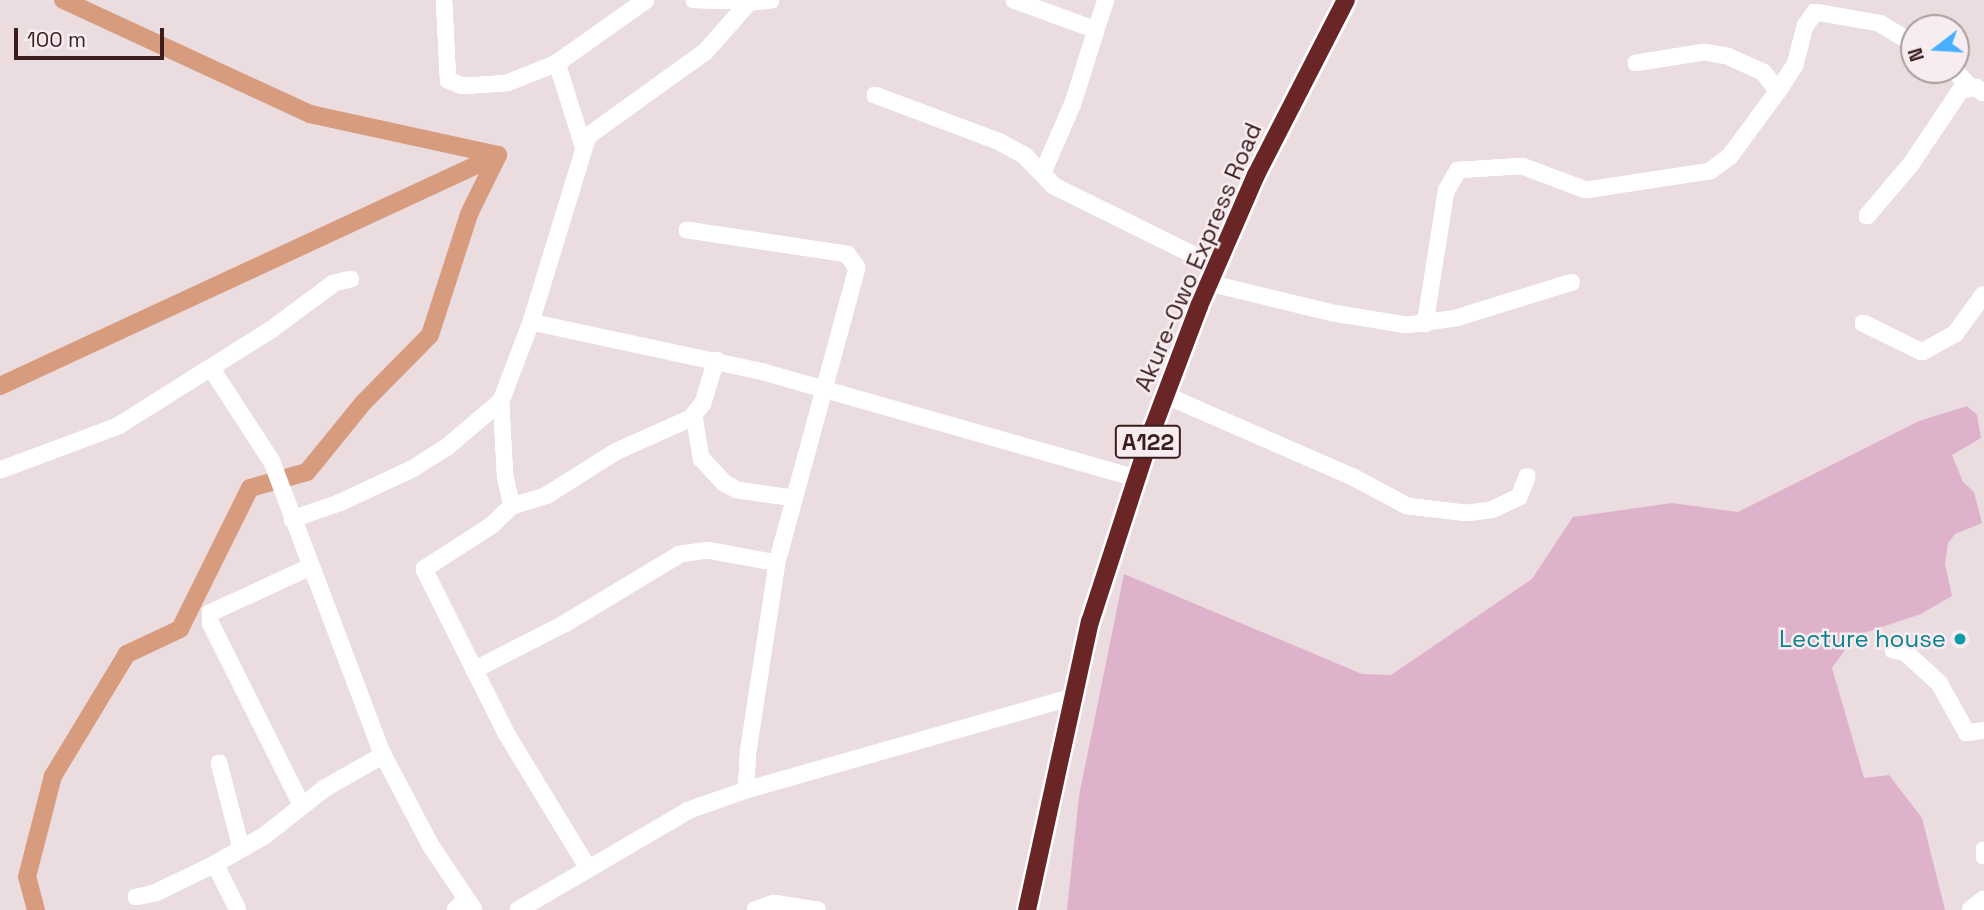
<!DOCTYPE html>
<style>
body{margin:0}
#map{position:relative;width:1984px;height:910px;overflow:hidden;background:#ebdce0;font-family:"Space Grotesk",sans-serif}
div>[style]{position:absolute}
.green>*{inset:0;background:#dfb2cb}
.river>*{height:18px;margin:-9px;padding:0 9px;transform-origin:9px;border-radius:9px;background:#d79b7d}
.roads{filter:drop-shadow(2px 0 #fff) drop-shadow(-2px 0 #fff) drop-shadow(0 2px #fff) drop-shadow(0 -2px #fff)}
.minor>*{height:12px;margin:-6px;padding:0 6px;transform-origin:6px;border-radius:6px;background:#fff}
.highway>*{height:18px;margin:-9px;padding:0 9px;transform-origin:9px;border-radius:9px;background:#6a2627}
.dots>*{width:19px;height:19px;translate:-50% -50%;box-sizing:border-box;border:4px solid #f7edf0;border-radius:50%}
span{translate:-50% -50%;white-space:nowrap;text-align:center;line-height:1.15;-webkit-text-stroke:5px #f7edf0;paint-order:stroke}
.shield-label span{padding:2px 5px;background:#f7edf0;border:2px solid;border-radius:5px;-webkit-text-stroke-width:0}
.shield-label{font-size:23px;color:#3b1d1f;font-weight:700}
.street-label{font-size:24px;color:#3b1d1f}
.culture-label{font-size:24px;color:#0d838f}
.right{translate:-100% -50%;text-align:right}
.north{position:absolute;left:1900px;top:14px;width:70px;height:70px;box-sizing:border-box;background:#f7edf0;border:2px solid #ac9a9c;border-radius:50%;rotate:253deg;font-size:19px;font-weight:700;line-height:28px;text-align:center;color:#3b1d1f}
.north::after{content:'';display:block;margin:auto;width:24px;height:32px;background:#46b0ff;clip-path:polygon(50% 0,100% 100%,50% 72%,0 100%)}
.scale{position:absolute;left:14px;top:28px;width:150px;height:32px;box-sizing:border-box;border:4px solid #3b1d1f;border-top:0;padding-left:9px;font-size:21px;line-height:24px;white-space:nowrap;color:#3b1d1f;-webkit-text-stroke:5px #f7edf0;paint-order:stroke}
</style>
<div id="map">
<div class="green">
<div style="clip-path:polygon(1967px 406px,1977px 415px,1981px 438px,1952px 455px,1963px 482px,1974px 492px,1982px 523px,1955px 534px,1948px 543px,1945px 564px,1952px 596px,1921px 614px,1855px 636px,1832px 668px,1864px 778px,1889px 775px,1922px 818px,1945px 910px,1067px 910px,1079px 796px,1124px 574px,1362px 674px,1391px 675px,1532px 579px,1573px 517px,1672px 503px,1738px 512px,1919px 421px)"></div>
</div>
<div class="river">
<div style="left:0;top:386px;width:549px;rotate:-24.88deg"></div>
<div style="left:36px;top:910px;width:34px;rotate:-105deg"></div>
<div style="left:27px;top:877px;width:104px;rotate:-75.6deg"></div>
<div style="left:53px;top:776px;width:143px;rotate:-58.8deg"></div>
<div style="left:127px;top:654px;width:59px;rotate:-25.3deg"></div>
<div style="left:180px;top:629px;width:157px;rotate:-63.6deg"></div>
<div style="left:250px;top:488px;width:59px;rotate:-15.7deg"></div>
<div style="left:307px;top:472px;width:89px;rotate:-50.9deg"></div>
<div style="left:363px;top:403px;width:95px;rotate:-45.4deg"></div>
<div style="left:430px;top:335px;width:127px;rotate:-72.1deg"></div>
<div style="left:469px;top:214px;width:66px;rotate:-63.8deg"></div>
<div style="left:498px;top:155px;width:192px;rotate:-167.7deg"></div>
<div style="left:310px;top:114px;width:272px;rotate:-155.2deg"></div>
</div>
<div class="roads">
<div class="minor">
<div style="left:444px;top:0;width:80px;rotate:87.1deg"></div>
<div style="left:448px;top:80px;width:16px;rotate:22deg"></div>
<div style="left:463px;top:86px;width:44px;rotate:-3.9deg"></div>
<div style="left:507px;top:83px;width:54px;rotate:-21.8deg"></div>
<div style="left:557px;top:63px;width:109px;rotate:-35.3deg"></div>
<div style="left:694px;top:0;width:43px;rotate:1.3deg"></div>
<div style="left:1014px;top:0;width:87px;rotate:20.1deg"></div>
<div style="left:1096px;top:30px;width:77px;rotate:107.5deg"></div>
<div style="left:1073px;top:103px;width:75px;rotate:113.5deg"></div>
<div style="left:744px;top:3px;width:27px;rotate:-6deg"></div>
<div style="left:1096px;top:30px;width:32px;rotate:-72deg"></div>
<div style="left:557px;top:63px;width:87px;rotate:72.6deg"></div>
<div style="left:1954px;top:70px;width:23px;rotate:47deg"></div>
<div style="left:1778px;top:91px;width:31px;rotate:-57deg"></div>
<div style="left:1795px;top:65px;width:40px;rotate:-75.6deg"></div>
<div style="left:1805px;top:26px;width:17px;rotate:-54deg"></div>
<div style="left:1815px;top:12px;width:65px;rotate:9.8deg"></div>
<div style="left:1879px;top:23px;width:41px;rotate:31deg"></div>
<div style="left:875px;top:95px;width:134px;rotate:20.6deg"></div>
<div style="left:1000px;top:142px;width:29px;rotate:29deg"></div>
<div style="left:1025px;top:156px;width:42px;rotate:46deg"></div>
<div style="left:1054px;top:186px;width:181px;rotate:26.3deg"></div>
<div style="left:1867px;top:216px;width:68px;rotate:-49.8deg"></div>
<div style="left:1911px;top:164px;width:88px;rotate:-56.1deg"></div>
<div style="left:1960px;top:91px;width:16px;rotate:-15deg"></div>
<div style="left:1975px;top:87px;width:11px;rotate:34deg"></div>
<div style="left:687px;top:230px;width:162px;rotate:8.5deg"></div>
<div style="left:847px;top:254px;width:17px;rotate:54deg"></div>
<div style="left:857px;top:268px;width:306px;rotate:105.2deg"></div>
<div style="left:777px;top:563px;width:191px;rotate:98.7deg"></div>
<div style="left:748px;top:752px;width:38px;rotate:93deg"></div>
<div style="left:1209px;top:283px;width:128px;rotate:13.6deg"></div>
<div style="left:1333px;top:313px;width:75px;rotate:9.2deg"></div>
<div style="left:1407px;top:325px;width:49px;rotate:-8.1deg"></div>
<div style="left:1456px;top:318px;width:121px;rotate:-17.2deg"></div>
<div style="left:531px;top:322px;width:234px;rotate:12.1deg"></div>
<div style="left:760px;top:371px;width:391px;rotate:15.9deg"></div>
<div style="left:1863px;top:323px;width:66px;rotate:26.2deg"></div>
<div style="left:1922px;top:352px;width:38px;rotate:-29deg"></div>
<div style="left:1955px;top:334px;width:49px;rotate:-54.1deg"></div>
<div style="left:1425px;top:324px;width:135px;rotate:-81deg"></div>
<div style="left:1446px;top:191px;width:24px;rotate:-60deg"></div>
<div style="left:1458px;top:170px;width:64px;rotate:-3.6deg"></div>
<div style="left:1522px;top:166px;width:68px;rotate:20.6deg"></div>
<div style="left:1586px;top:190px;width:125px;rotate:-8.7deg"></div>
<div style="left:1710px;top:171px;width:25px;rotate:-37deg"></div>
<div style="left:1730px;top:156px;width:81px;rotate:-53.6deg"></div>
<div style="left:1778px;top:91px;width:24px;rotate:-128deg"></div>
<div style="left:1763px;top:72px;width:39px;rotate:-156deg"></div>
<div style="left:1727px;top:56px;width:23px;rotate:-170deg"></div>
<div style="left:1704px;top:52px;width:69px;rotate:170.8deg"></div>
<div style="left:211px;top:368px;width:112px;rotate:57deg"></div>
<div style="left:272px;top:462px;width:313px;rotate:69.3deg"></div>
<div style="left:383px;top:755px;width:103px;rotate:62.2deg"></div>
<div style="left:431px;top:846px;width:77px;rotate:56.1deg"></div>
<div style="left:1165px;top:395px;width:205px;rotate:23.6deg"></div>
<div style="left:1353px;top:477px;width:61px;rotate:28.2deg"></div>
<div style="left:1407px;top:506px;width:60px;rotate:6.7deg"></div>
<div style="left:1467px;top:513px;width:24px;rotate:-7deg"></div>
<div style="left:1491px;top:510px;width:31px;rotate:-25deg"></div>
<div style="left:1519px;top:497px;width:22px;rotate:-68deg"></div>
<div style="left:501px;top:401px;width:75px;rotate:86.9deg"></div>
<div style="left:505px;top:476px;width:31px;rotate:77deg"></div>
<div style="left:694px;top:415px;width:44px;rotate:80.8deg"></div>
<div style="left:701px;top:458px;width:34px;rotate:47deg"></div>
<div style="left:724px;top:483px;width:15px;rotate:28deg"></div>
<div style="left:737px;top:490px;width:57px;rotate:8.1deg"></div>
<div style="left:0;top:470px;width:126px;rotate:-20.4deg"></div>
<div style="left:118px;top:426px;width:182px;rotate:-32.2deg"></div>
<div style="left:272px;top:329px;width:77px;rotate:-36.6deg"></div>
<div style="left:334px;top:283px;width:17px;rotate:-13deg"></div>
<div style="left:292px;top:519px;width:50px;rotate:-18.8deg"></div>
<div style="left:339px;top:503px;width:81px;rotate:-25deg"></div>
<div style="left:412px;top:469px;width:41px;rotate:-32.2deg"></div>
<div style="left:447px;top:447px;width:71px;rotate:-40.4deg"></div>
<div style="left:501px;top:401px;width:85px;rotate:-69.2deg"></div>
<div style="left:531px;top:322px;width:195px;rotate:-73deg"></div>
<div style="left:588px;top:136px;width:144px;rotate:-35.7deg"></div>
<div style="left:705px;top:52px;width:69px;rotate:-48.5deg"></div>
<div style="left:1893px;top:650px;width:13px;rotate:13deg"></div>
<div style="left:1906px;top:653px;width:45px;rotate:42.3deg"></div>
<div style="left:1939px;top:683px;width:57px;rotate:60.8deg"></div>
<div style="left:1967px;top:733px;width:17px;rotate:-10deg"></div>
<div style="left:474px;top:670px;width:101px;rotate:-27.1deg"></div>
<div style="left:564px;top:624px;width:135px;rotate:-31.1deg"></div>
<div style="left:680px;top:554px;width:27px;rotate:-8deg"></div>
<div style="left:707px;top:550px;width:71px;rotate:10.5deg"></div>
<div style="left:219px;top:763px;width:88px;rotate:75.5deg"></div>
<div style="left:301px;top:804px;width:203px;rotate:-116.6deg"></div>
<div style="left:210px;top:622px;width:9px;rotate:-90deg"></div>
<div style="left:210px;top:613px;width:110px;rotate:-24.7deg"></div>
<div style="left:1984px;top:850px;width:6px;rotate:90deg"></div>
<div style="left:215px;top:864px;width:51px;rotate:63.4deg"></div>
<div style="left:588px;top:868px;width:158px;rotate:-121.3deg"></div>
<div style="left:506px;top:733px;width:183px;rotate:-116.6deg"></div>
<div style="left:424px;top:569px;width:81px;rotate:-32.9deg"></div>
<div style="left:492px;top:525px;width:28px;rotate:-44deg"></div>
<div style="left:512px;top:506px;width:37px;rotate:-17deg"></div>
<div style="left:547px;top:495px;width:83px;rotate:-32.2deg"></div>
<div style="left:617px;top:451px;width:81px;rotate:-24deg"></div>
<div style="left:691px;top:418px;width:19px;rotate:-51deg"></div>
<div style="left:703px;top:403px;width:45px;rotate:-73.2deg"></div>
<div style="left:136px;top:897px;width:19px;rotate:-12deg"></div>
<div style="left:155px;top:893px;width:67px;rotate:-25.8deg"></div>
<div style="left:215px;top:864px;width:56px;rotate:-29.7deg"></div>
<div style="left:264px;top:836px;width:78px;rotate:-38.2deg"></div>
<div style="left:325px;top:788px;width:67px;rotate:-29.6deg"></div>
<div style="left:455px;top:910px;width:15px;rotate:-42deg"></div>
<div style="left:518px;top:910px;width:198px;rotate:-30.3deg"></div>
<div style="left:689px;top:810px;width:60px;rotate:-19.3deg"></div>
<div style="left:746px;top:790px;width:339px;rotate:-15.9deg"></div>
<div style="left:755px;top:910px;width:20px;rotate:-20deg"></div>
<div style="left:774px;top:903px;width:44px;rotate:9.2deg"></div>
<div style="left:1970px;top:910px;width:18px;rotate:-38deg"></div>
</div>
<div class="highway">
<div style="left:1027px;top:910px;width:295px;rotate:-77.7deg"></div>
<div style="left:1090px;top:622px;width:204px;rotate:-72deg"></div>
<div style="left:1153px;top:428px;width:130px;rotate:-69.3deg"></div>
<div style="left:1199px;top:306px;width:143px;rotate:-66.5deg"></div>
<div style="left:1256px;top:175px;width:197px;rotate:-62.8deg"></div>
</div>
</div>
<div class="dots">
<div style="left:1960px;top:639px;background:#0f9aa8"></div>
</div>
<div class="shield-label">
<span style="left:1148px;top:442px">A122</span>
</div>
<div class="street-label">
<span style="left:1198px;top:257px;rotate:-67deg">Akure-Owo Express Road</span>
</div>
<div class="culture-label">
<span class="right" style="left:1946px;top:639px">Lecture house</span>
</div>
<div class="north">N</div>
<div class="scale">100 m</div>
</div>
